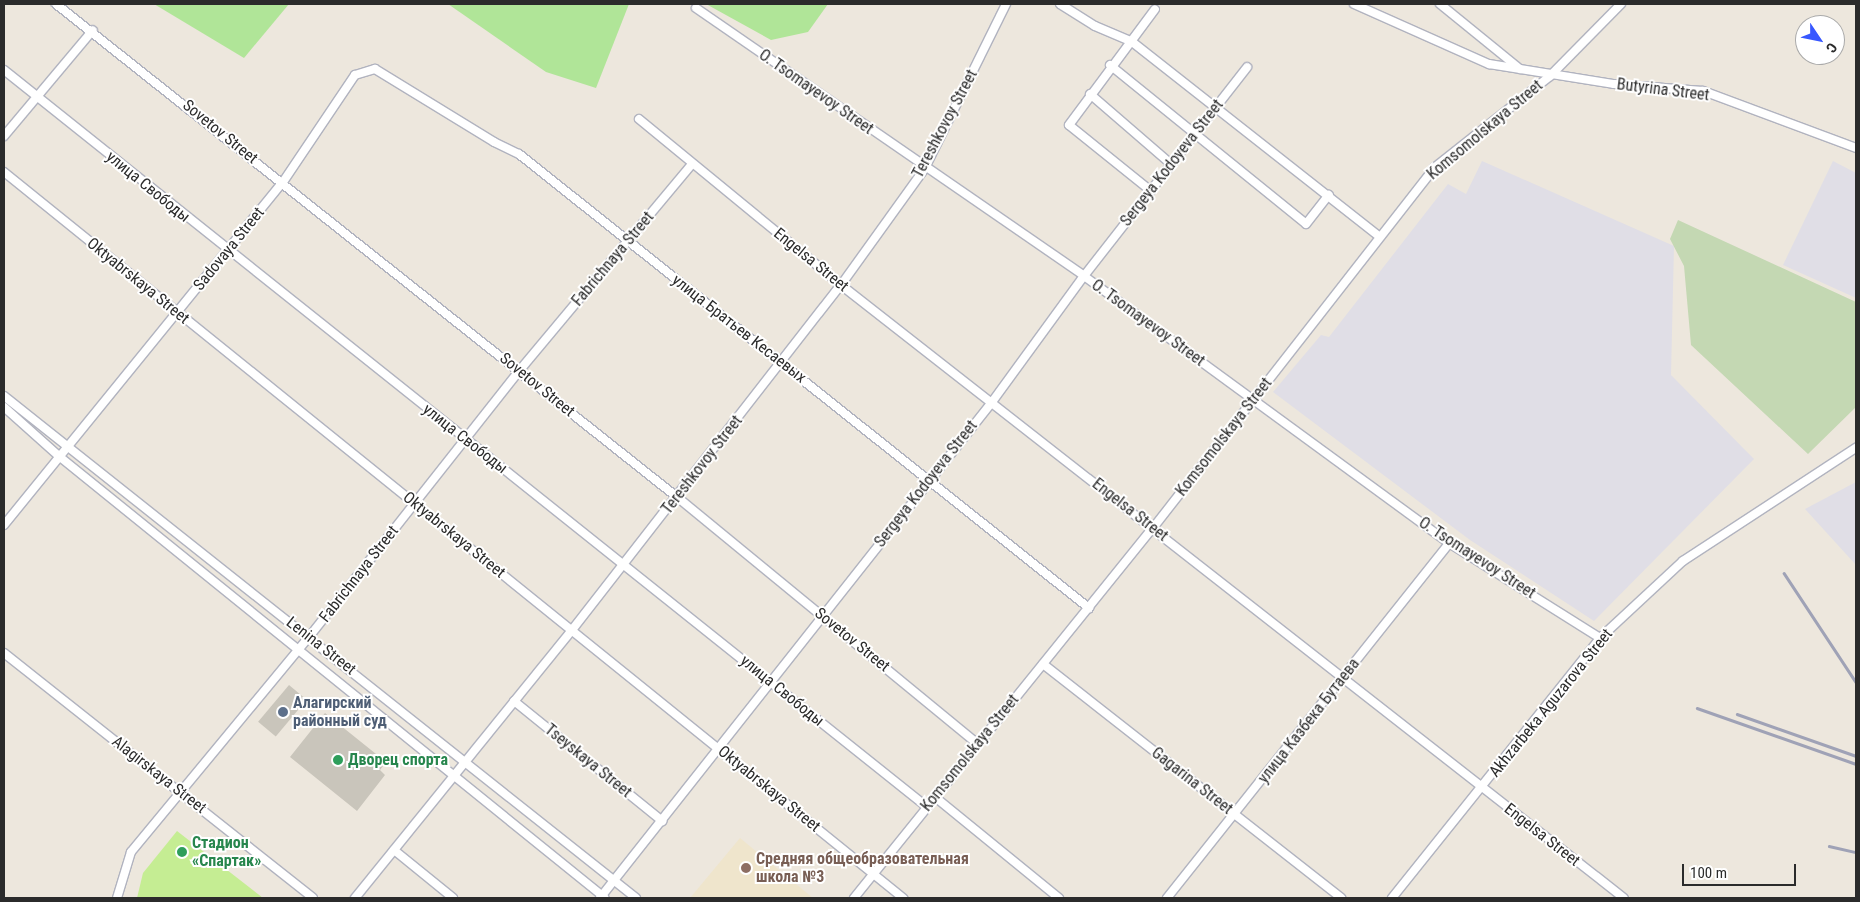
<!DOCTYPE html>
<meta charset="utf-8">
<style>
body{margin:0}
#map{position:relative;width:1860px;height:902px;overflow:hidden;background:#ede7dd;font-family:"Roboto Condensed",sans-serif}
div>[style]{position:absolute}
.industrial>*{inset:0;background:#e0dee6}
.education>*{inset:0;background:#efe5cc}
.green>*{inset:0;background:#b0e598}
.cemetery>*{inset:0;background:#c4d8b3}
.pitch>*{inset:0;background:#c5ed93}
.building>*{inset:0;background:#c9c5bb;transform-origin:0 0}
.roads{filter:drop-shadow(1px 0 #b1b3bf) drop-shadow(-1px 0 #b1b3bf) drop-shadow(0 1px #b1b3bf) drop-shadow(0 -1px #b1b3bf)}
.minor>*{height:8px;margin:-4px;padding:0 4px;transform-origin:4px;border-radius:4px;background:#fff}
.rail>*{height:2.5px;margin:-1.25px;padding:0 1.25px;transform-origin:1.25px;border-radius:1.25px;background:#9fa2b6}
.dots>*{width:14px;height:14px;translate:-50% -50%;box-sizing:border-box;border:2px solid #fff;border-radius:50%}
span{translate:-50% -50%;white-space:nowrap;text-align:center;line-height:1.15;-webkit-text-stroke:4px #fff;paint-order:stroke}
.street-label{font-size:16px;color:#2b2b2b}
.service-label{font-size:16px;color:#4e5e75;font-weight:700}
.left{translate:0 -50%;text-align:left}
.leisure-label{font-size:16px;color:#27864d;font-weight:700}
.education-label{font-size:16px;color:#785e54;font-weight:700}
.frame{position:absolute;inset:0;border:5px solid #2b2b2b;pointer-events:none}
.north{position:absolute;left:1795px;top:15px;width:50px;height:50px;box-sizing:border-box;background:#fff;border:1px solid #aaa;border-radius:50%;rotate:124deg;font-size:14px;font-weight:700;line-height:20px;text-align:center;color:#2b2b2b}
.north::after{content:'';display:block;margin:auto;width:18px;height:22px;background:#3858ff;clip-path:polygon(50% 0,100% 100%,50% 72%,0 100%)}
.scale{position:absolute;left:1682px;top:864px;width:114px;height:22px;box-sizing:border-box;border:2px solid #2b2b2b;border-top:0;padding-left:6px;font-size:15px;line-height:18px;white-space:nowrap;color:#2b2b2b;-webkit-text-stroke:4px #fff;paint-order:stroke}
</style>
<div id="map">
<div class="industrial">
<div style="clip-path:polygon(1482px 161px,1674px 246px,1671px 375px,1754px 459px,1594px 621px,1470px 540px,1273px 392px,1321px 335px,1329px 337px,1448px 184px,1466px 194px)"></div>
<div style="clip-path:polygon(1833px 161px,1856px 173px,1856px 298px,1783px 265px)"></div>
<div style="clip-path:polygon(1856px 482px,1856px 565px,1805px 509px)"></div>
</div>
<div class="education">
<div style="clip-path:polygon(740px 838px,813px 898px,690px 898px)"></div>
</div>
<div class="green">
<div style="clip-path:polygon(154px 4px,289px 4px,244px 58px)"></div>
<div style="clip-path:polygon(448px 4px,629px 4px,596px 88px,546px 72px)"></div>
<div style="clip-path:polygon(706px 4px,828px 4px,808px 32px,771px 40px)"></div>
</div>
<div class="cemetery">
<div style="clip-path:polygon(1678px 220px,1856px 302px,1856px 407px,1808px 454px,1691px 345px,1684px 266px,1670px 239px)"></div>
</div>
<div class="pitch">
<div style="clip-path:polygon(177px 831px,263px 898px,137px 898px,143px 873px)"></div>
</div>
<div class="building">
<div style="left:289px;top:685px;width:23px;height:48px;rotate:40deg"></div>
<div style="clip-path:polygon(325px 713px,386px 762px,380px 770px,385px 775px,357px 811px,290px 757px)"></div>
</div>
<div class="roads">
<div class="minor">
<div style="left:56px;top:4px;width:793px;rotate:38.45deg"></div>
<div style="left:677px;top:497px;width:389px;rotate:39.4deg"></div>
<div style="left:1060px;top:4px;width:41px;rotate:32.2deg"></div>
<div style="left:1095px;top:26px;width:39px;rotate:23deg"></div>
<div style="left:1131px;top:41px;width:315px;rotate:38.2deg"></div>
<div style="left:1354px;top:4px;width:148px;rotate:24deg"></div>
<div style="left:1489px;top:64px;width:127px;rotate:9.1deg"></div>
<div style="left:1614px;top:84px;width:89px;rotate:4.5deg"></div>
<div style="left:1703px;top:91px;width:163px;rotate:20.4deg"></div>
<div style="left:1440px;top:4px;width:103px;rotate:39.1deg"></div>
<div style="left:696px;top:8px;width:472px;rotate:34.6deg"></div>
<div style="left:1084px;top:276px;width:452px;rotate:36.2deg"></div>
<div style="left:1449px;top:543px;width:178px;rotate:32.2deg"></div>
<div style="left:1110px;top:65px;width:252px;rotate:39deg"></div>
<div style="left:1306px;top:224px;width:37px;rotate:-52deg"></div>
<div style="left:4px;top:70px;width:1181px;rotate:38.61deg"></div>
<div style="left:1090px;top:94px;width:107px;rotate:40.8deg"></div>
<div style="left:639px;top:119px;width:261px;rotate:39.4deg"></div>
<div style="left:841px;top:285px;width:994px;rotate:38.06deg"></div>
<div style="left:4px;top:136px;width:138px;rotate:-50deg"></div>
<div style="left:4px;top:172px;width:1156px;rotate:38.92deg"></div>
<div style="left:1151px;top:191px;width:105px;rotate:-141.2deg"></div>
<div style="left:1069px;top:125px;width:144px;rotate:-53.4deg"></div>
<div style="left:4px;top:396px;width:807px;rotate:38.46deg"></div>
<div style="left:4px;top:407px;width:75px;rotate:41.8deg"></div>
<div style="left:60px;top:457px;width:700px;rotate:38.97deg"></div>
<div style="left:4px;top:525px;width:442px;rotate:-50.9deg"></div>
<div style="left:283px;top:182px;width:129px;rotate:-56.1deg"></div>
<div style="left:355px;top:75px;width:21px;rotate:-17deg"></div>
<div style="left:375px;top:69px;width:140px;rotate:31.5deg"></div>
<div style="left:494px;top:142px;width:28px;rotate:26deg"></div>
<div style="left:519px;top:154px;width:729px;rotate:38.54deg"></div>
<div style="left:4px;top:653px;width:394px;rotate:38.4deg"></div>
<div style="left:1043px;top:664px;width:379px;rotate:38.1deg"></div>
<div style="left:514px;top:701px;width:191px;rotate:39deg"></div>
<div style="left:935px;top:797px;width:160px;rotate:39.2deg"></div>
<div style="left:394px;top:850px;width:76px;rotate:39.1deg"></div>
<div style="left:117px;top:898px;width:48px;rotate:-73.1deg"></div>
<div style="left:131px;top:852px;width:279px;rotate:-50.4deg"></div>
<div style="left:309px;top:637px;width:339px;rotate:-51.7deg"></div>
<div style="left:519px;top:371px;width:270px;rotate:-50.1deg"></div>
<div style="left:355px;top:898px;width:345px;rotate:-51deg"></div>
<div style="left:572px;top:630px;width:437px;rotate:-52.1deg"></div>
<div style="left:841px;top:285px;width:144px;rotate:-54.3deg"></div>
<div style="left:925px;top:168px;width:183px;rotate:-63.7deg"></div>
<div style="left:600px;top:898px;width:632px;rotate:-51.68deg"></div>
<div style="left:992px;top:402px;width:156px;rotate:-53.9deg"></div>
<div style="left:1084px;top:276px;width:265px;rotate:-52deg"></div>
<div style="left:854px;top:898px;width:476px;rotate:-51.1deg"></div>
<div style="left:1153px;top:528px;width:457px;rotate:-52deg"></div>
<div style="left:1434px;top:168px;width:148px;rotate:-38.4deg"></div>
<div style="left:1550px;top:76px;width:101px;rotate:-45.4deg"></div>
<div style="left:1167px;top:898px;width:453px;rotate:-51.5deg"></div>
<div style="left:1392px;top:898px;width:333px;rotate:-51.3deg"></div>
<div style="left:1600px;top:638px;width:113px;rotate:-42.9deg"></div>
<div style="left:1683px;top:561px;width:207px;rotate:-33.2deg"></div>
</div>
</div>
<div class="rail">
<div style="left:1784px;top:573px;width:131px;rotate:56.6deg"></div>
<div style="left:1697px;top:708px;width:169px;rotate:19.4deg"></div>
<div style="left:1737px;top:714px;width:126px;rotate:19.4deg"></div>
<div style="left:1829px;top:846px;width:28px;rotate:13deg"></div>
</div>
<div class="dots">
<div style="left:283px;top:712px;background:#5c6f8a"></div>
<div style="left:338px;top:760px;background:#2e9e5b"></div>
<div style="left:182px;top:852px;background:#2e9e5b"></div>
<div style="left:746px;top:868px;background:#8d6e63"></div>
</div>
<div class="street-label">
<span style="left:1663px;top:90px;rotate:7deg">Butyrina Street</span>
<span style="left:816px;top:92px;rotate:35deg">O. Tsomayevoy Street</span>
<span style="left:945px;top:124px;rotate:-62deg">Tereshkovoy Street</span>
<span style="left:1485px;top:130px;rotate:-40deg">Komsomolskaya Street</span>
<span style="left:220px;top:132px;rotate:39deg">Sovetov Street</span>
<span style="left:1172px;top:163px;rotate:-52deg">Sergeya Kodoyeva Street</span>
<span style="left:148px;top:187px;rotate:39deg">улица Свободы</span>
<span style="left:229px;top:249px;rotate:-51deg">Sadovaya Street</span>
<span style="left:613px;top:259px;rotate:-50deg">Fabrichnaya Street</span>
<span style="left:811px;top:260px;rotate:39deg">Engelsa Street</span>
<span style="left:138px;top:281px;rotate:39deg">Oktyabrskaya Street</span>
<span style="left:1148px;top:323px;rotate:36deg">O. Tsomayevoy Street</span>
<span style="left:739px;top:329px;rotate:38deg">улица Братьев Кесаевых</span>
<span style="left:537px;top:385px;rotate:39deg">Sovetov Street</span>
<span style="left:1224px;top:437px;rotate:-52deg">Komsomolskaya Street</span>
<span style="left:465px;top:439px;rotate:38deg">улица Свободы</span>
<span style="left:702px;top:465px;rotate:-52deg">Tereshkovoy Street</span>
<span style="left:926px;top:484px;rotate:-52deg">Sergeya Kodoyeva Street</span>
<span style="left:1130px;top:510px;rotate:38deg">Engelsa Street</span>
<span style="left:454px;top:535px;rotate:39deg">Oktyabrskaya Street</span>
<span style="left:1477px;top:558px;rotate:33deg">O. Tsomayevoy Street</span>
<span style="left:359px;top:574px;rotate:-52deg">Fabrichnaya Street</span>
<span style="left:852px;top:640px;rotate:39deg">Sovetov Street</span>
<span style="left:321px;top:646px;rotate:38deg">Lenina Street</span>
<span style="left:782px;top:691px;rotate:39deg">улица Свободы</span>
<span style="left:1551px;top:703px;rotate:-51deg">Akhzarbeka Aguzarova Street</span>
<span style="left:1309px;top:721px;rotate:-52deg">улица Казбека Бутаева</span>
<span style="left:970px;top:753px;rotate:-51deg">Komsomolskaya Street</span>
<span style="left:588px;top:761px;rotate:39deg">Tseyskaya Street</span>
<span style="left:159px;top:775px;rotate:38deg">Alagirskaya Street</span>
<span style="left:1192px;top:781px;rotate:38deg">Gagarina Street</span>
<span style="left:769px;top:789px;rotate:39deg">Oktyabrskaya Street</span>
<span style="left:1542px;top:835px;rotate:38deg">Engelsa Street</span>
</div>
<div class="service-label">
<span class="left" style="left:293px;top:712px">Алагирский<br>районный суд</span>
</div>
<div class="leisure-label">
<span class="left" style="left:348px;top:760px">Дворец спорта</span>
<span class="left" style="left:192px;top:852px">Стадион<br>«Спартак»</span>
</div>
<div class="education-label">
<span class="left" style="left:756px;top:868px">Средняя общеобразовательная<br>школа №3</span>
</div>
<div class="frame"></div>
<div class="north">С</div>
<div class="scale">100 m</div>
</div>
